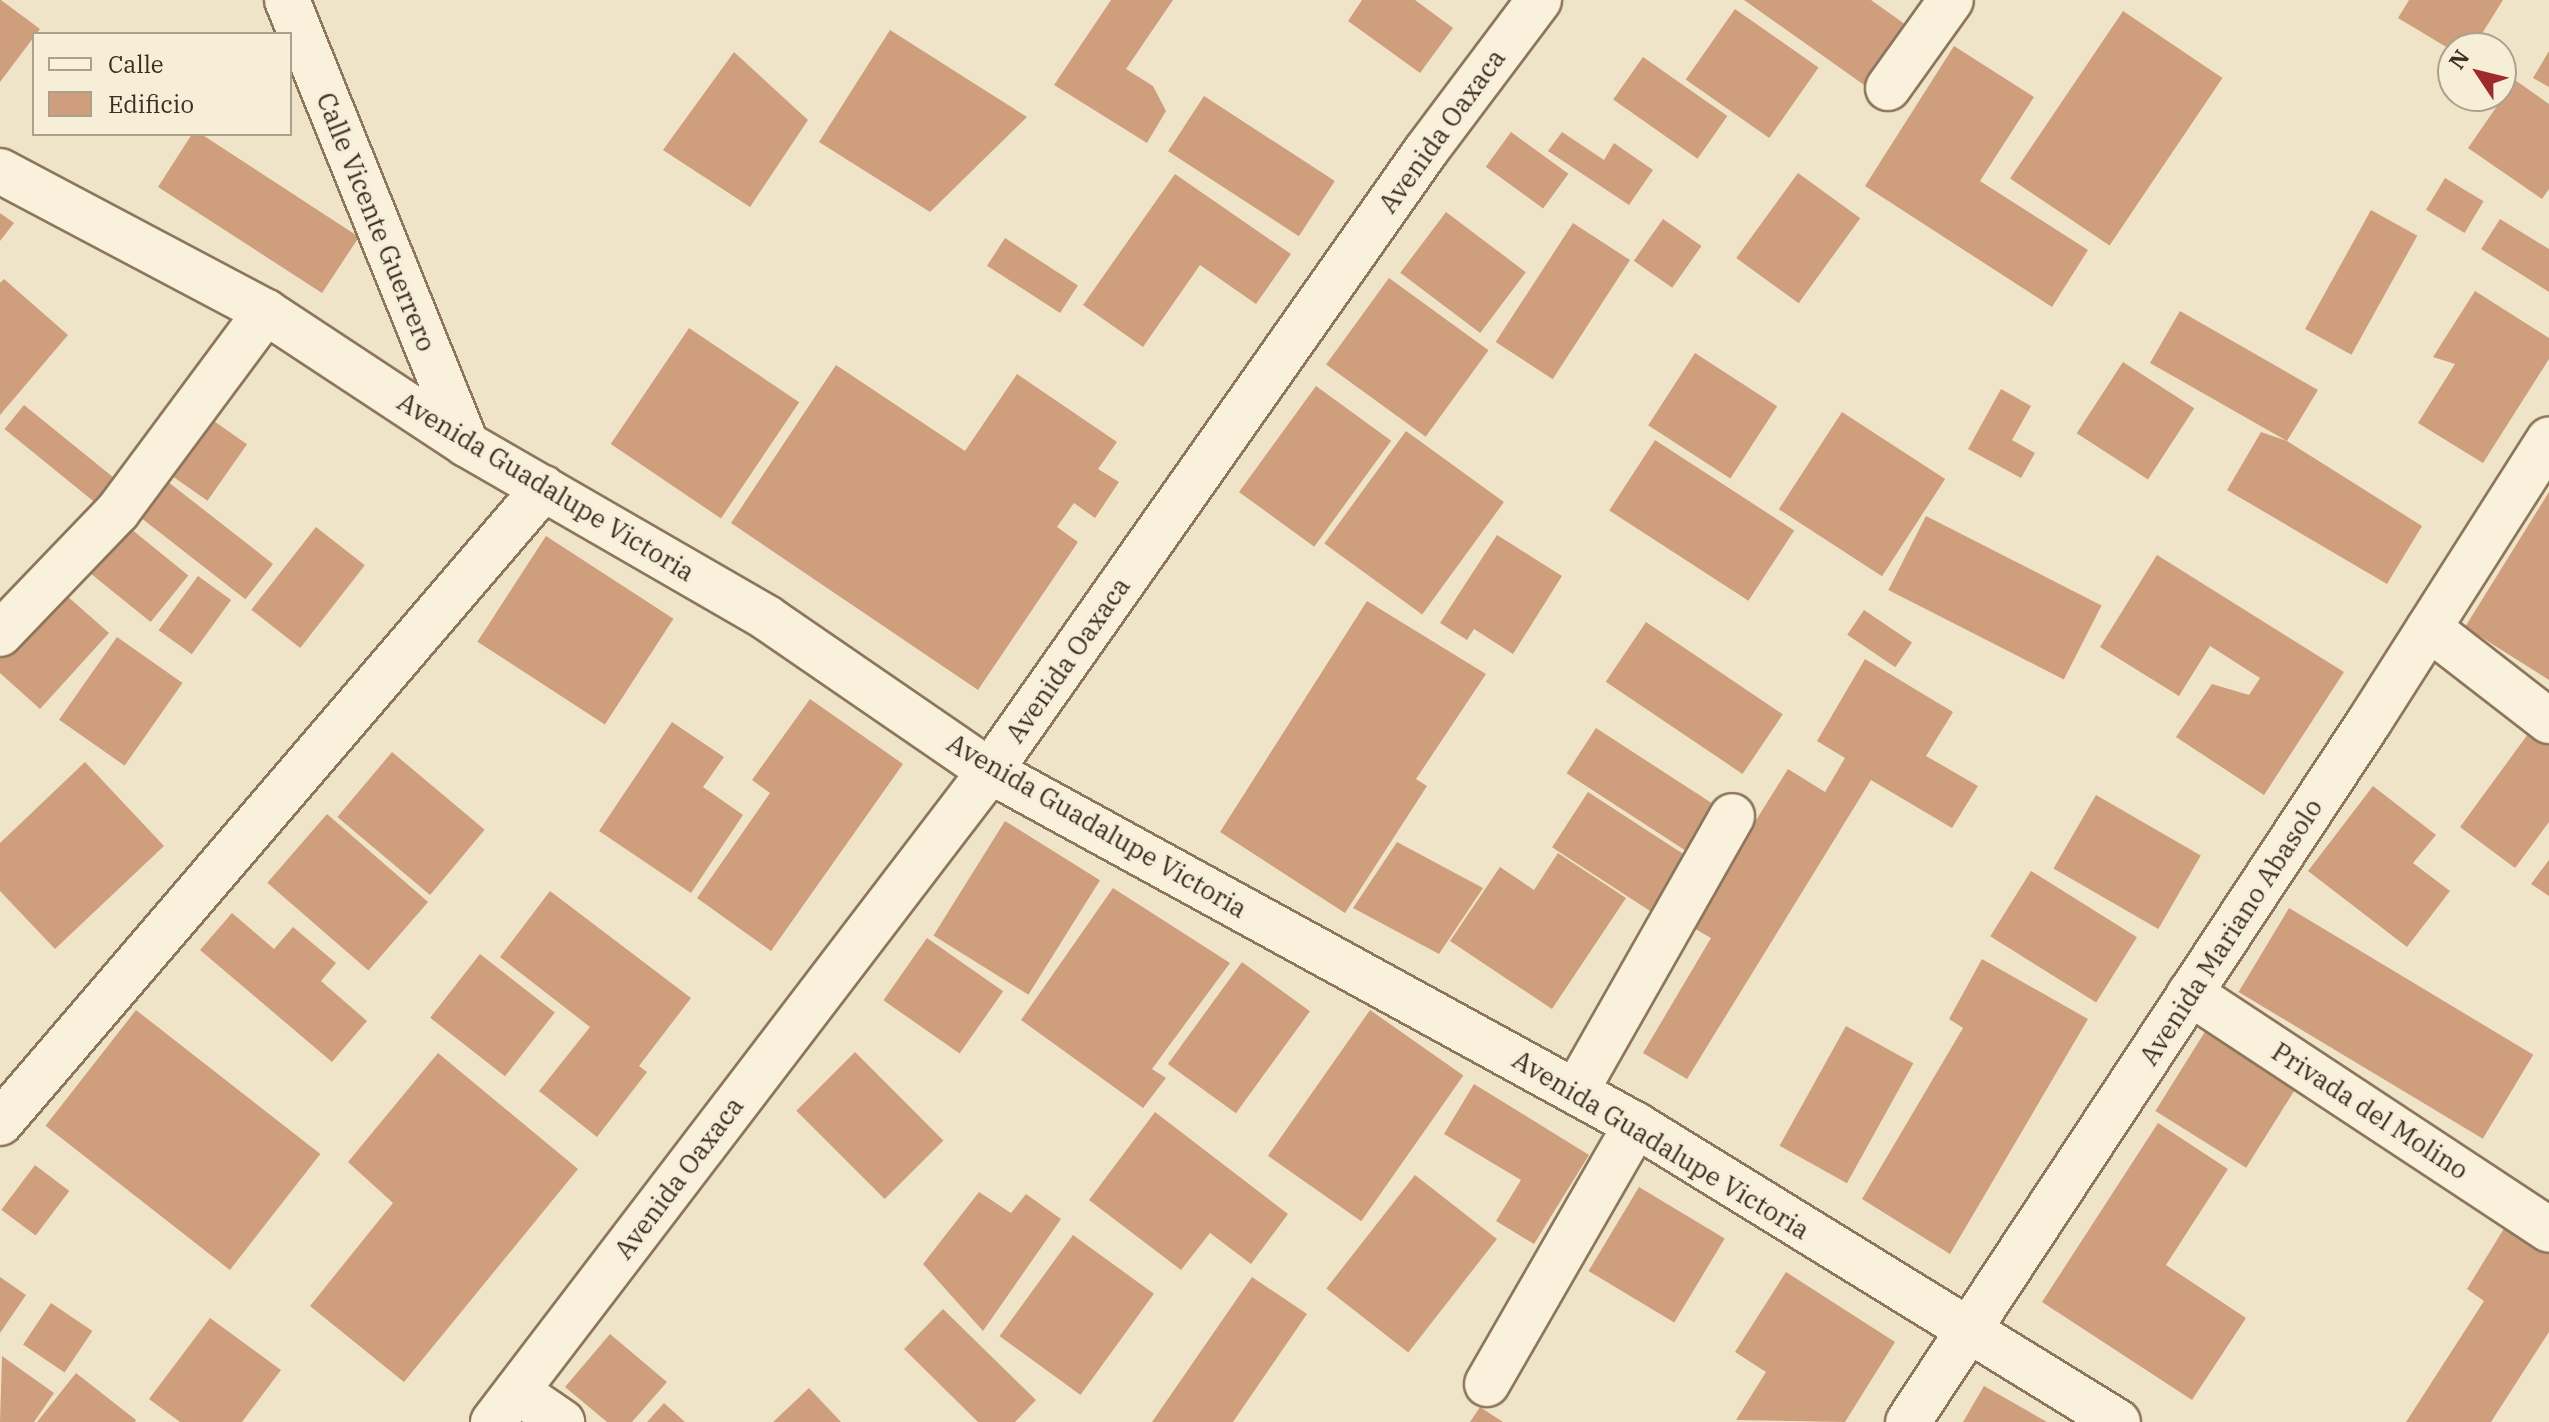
<!DOCTYPE html>
<style>
body{margin:0}
#map{position:relative;width:2549px;height:1422px;overflow:hidden;background:#f0e4c8;font-family:"IBM Plex Serif",serif}
div>[style]{position:absolute}
.building>*{inset:0;background:#cf9f7d;transform-origin:0 0}
.roads{filter:drop-shadow(2px 0 #8d765c) drop-shadow(-2px 0 #8d765c) drop-shadow(0 2px #8d765c) drop-shadow(0 -2px #8d765c)}
.minor>*{height:44px;margin:-22px;padding:0 22px;transform-origin:22px;border-radius:22px;background:#faf1dc}
span{translate:-50% -50%;white-space:nowrap;text-align:center;line-height:1.15;-webkit-text-stroke:6px #f7eed8;paint-order:stroke}
.street-label{font-size:26px;color:#3d2e20}
.legend{position:absolute;left:32px;top:32px;width:260px;height:104px;box-sizing:border-box;background:#f7eed8;border:2px solid #ada18e;margin:0;padding:10px 14px;list-style:none;font-size:24px;color:#3d2e20}
.legend li{display:flex;align-items:center;gap:16px;height:40px}
.legend b{width:40px;border:2px solid #ada18e}
.north{position:absolute;left:2437px;top:32px;width:80px;height:80px;box-sizing:border-box;background:#f7eed8;border:2px solid #ada18e;border-radius:50%;rotate:305deg;font-size:22px;font-weight:700;line-height:32px;text-align:center;color:#3d2e20}
.north::after{content:'';display:block;margin:auto;width:28px;height:36px;background:#9e2a2b;clip-path:polygon(50% 0,100% 100%,50% 72%,0 100%)}
</style>
<div id="map">
<div class="building">
<div style="clip-path:polygon(1px 0,40px 29px,0 82px,0 0)"></div>
<div style="clip-path:polygon(1111px 0,1173px 0,1126px 69px,1153px 86px,1166px 111px,1147px 143px,1054px 85px)"></div>
<div style="clip-path:polygon(1362px 0,1415px 0,1453px 28px,1420px 73px,1348px 21px)"></div>
<div style="clip-path:polygon(1744px 0,1871px 0,1916px 32px,1874px 92px)"></div>
<div style="clip-path:polygon(2409px 0,2503px 0,2473px 48px,2453px 51px,2398px 18px)"></div>
<div style="left:1735px;top:9px;width:102px;height:86px;rotate:35deg"></div>
<div style="left:2123px;top:11px;width:120px;height:202px;rotate:34deg"></div>
<div style="clip-path:polygon(890px 30px,1027px 117px,930px 212px,819px 142px)"></div>
<div style="clip-path:polygon(1954px 46px,2034px 97px,1980px 181px,2088px 250px,2052px 307px,1865px 186px)"></div>
<div style="clip-path:polygon(2549px 51px,2549px 87px,2533px 78px)"></div>
<div style="clip-path:polygon(734px 52px,808px 120px,750px 207px,663px 150px)"></div>
<div style="left:1643px;top:57px;width:103px;height:52px;rotate:35deg"></div>
<div style="clip-path:polygon(2515px 80px,2549px 104px,2549px 189px,2542px 199px,2468px 148px)"></div>
<div style="left:1204px;top:96px;width:156px;height:66px;rotate:33deg"></div>
<div style="left:1511px;top:132px;width:71px;height:43px;rotate:36deg"></div>
<div style="clip-path:polygon(1562px 132px,1604px 160px,1614px 143px,1653px 170px,1629px 205px,1548px 151px)"></div>
<div style="clip-path:polygon(192px 134px,201px 134px,359px 237px,322px 293px,158px 187px)"></div>
<div style="left:1798px;top:173px;width:77px;height:105px;rotate:36deg"></div>
<div style="clip-path:polygon(1175px 174px,1291px 254px,1256px 304px,1200px 265px,1143px 347px,1083px 305px)"></div>
<div style="left:2445px;top:178px;width:45px;height:37px;rotate:31deg"></div>
<div style="left:2371px;top:210px;width:53px;height:136px;rotate:29deg"></div>
<div style="left:1446px;top:212px;width:100px;height:76px;rotate:37deg"></div>
<div style="clip-path:polygon(0 213px,14px 223px,0 241px)"></div>
<div style="left:1663px;top:219px;width:47px;height:51px;rotate:35deg"></div>
<div style="clip-path:polygon(2500px 219px,2549px 249px,2549px 292px,2481px 249px)"></div>
<div style="left:1573px;top:223px;width:68px;height:142px;rotate:33deg"></div>
<div style="left:1005px;top:238px;width:87px;height:33px;rotate:33deg"></div>
<div style="left:1389px;top:278px;width:123px;height:107px;rotate:36deg"></div>
<div style="clip-path:polygon(4px 279px,68px 335px,0 415px,0 283px)"></div>
<div style="clip-path:polygon(2475px 291px,2549px 338px,2549px 359px,2483px 463px,2418px 423px,2455px 364px,2433px 357px)"></div>
<div style="clip-path:polygon(2180px 311px,2318px 390px,2287px 441px,2422px 526px,2387px 584px,2227px 490px,2261px 432px,2287px 441px,2150px 363px)"></div>
<div style="left:689px;top:328px;width:133px;height:140px;rotate:34deg"></div>
<div style="left:1695px;top:353px;width:98px;height:86px;rotate:33deg"></div>
<div style="left:2123px;top:362px;width:85px;height:85px;rotate:33deg"></div>
<div style="clip-path:polygon(836px 365px,965px 451px,1017px 374px,1117px 442px,1098px 469px,1119px 482px,1095px 518px,1074px 503px,1057px 527px,1078px 542px,978px 690px,731px 523px)"></div>
<div style="left:1316px;top:386px;width:93px;height:131px;rotate:36deg"></div>
<div style="clip-path:polygon(2001px 389px,2031px 406px,2012px 440px,2035px 453px,2021px 478px,1968px 449px)"></div>
<div style="left:24px;top:405px;width:124px;height:31px;rotate:39deg"></div>
<div style="left:1842px;top:412px;width:123px;height:116px;rotate:33deg"></div>
<div style="left:211px;top:419px;width:44px;height:69px;rotate:35deg"></div>
<div style="left:1406px;top:431px;width:121px;height:139px;rotate:36deg"></div>
<div style="left:1655px;top:440px;width:166px;height:84px;rotate:33deg"></div>
<div style="left:158px;top:474px;width:146px;height:45px;rotate:38deg"></div>
<div style="clip-path:polygon(2549px 492px,2549px 680px,2465px 627px)"></div>
<div style="left:1926px;top:516px;width:197px;height:83px;rotate:27deg"></div>
<div style="left:120px;top:520px;width:88px;height:60px;rotate:39deg"></div>
<div style="left:316px;top:527px;width:62px;height:105px;rotate:38deg"></div>
<div style="clip-path:polygon(1497px 535px,1562px 576px,1513px 654px,1474px 629px,1467px 640px,1440px 623px)"></div>
<div style="left:546px;top:536px;width:152px;height:126px;rotate:33deg"></div>
<div style="clip-path:polygon(2157px 555px,2344px 672px,2264px 795px,2176px 737px,2212px 684px,2249px 695px,2260px 678px,2210px 646px,2179px 696px,2100px 647px)"></div>
<div style="left:198px;top:576px;width:41px;height:67px;rotate:36deg"></div>
<div style="clip-path:polygon(57px 587px,109px 633px,40px 709px,0 673px,0 650px)"></div>
<div style="clip-path:polygon(1367px 601px,1486px 674px,1416px 779px,1427px 786px,1345px 913px,1220px 832px)"></div>
<div style="left:1864px;top:610px;width:58px;height:30px;rotate:34deg"></div>
<div style="left:1646px;top:622px;width:165px;height:72px;rotate:34deg"></div>
<div style="left:117px;top:637px;width:80px;height:101px;rotate:35deg"></div>
<div style="clip-path:polygon(1865px 659px,1953px 712px,1926px 756px,1978px 786px,1952px 828px,1871px 780px,1687px 1079px,1643px 1053px,1711px 938px,1690px 926px,1788px 769px,1825px 792px,1845px 758px,1817px 741px)"></div>
<div style="clip-path:polygon(810px 699px,903px 764px,771px 951px,697px 898px,770px 793px,752px 780px)"></div>
<div style="clip-path:polygon(672px 722px,724px 757px,703px 787px,743px 815px,691px 893px,599px 831px)"></div>
<div style="clip-path:polygon(2536px 723px,2549px 733px,2549px 822px,2515px 868px,2460px 827px)"></div>
<div style="left:1596px;top:728px;width:148px;height:54px;rotate:33deg"></div>
<div style="left:392px;top:752px;width:121px;height:85px;rotate:40deg"></div>
<div style="clip-path:polygon(85px 762px,164px 846px,55px 949px,0 891px,0 843px)"></div>
<div style="clip-path:polygon(2373px 786px,2436px 835px,2413px 863px,2450px 891px,2407px 947px,2308px 871px)"></div>
<div style="left:1588px;top:792px;width:121px;height:66px;rotate:33deg"></div>
<div style="left:2096px;top:795px;width:121px;height:85px;rotate:30deg"></div>
<div style="left:327px;top:814px;width:134px;height:91px;rotate:41deg"></div>
<div style="left:1005px;top:821px;width:112px;height:135px;rotate:32deg"></div>
<div style="clip-path:polygon(1397px 842px,1483px 888px,1439px 954px,1353px 908px)"></div>
<div style="clip-path:polygon(1558px 853px,1626px 898px,1552px 1009px,1450px 941px,1500px 867px,1534px 890px)"></div>
<div style="clip-path:polygon(2549px 860px,2549px 896px,2531px 884px)"></div>
<div style="left:2031px;top:871px;width:125px;height:77px;rotate:32deg"></div>
<div style="clip-path:polygon(1113px 888px,1230px 963px,1152px 1069px,1166px 1078px,1143px 1108px,1021px 1020px)"></div>
<div style="clip-path:polygon(550px 891px,691px 998px,639px 1066px,647px 1072px,597px 1137px,539px 1091px,590px 1027px,500px 957px)"></div>
<div style="left:2289px;top:908px;width:285px;height:98px;rotate:31deg"></div>
<div style="clip-path:polygon(232px 913px,274px 949px,293px 927px,336px 963px,321px 981px,367px 1021px,332px 1062px,200px 950px)"></div>
<div style="left:927px;top:938px;width:93px;height:76px;rotate:35deg"></div>
<div style="left:480px;top:954px;width:95px;height:81px;rotate:38deg"></div>
<div style="clip-path:polygon(1982px 959px,2088px 1019px,1950px 1254px,1862px 1199px,1963px 1028px,1949px 1019px)"></div>
<div style="left:1242px;top:962px;width:84px;height:126px;rotate:36deg"></div>
<div style="left:136px;top:1010px;width:234px;height:147px;rotate:38deg"></div>
<div style="left:1370px;top:1010px;width:114px;height:178px;rotate:35deg"></div>
<div style="left:2211px;top:1022px;width:107px;height:105px;rotate:32deg"></div>
<div style="left:1846px;top:1026px;width:77px;height:137px;rotate:29deg"></div>
<div style="left:855px;top:1052px;width:125px;height:83px;rotate:45deg"></div>
<div style="clip-path:polygon(438px 1053px,578px 1169px,404px 1382px,310px 1306px,393px 1203px,348px 1162px)"></div>
<div style="clip-path:polygon(1474px 1084px,1589px 1155px,1534px 1244px,1496px 1221px,1521px 1180px,1444px 1134px)"></div>
<div style="clip-path:polygon(1155px 1112px,1288px 1214px,1251px 1264px,1210px 1233px,1181px 1270px,1089px 1200px)"></div>
<div style="clip-path:polygon(2158px 1123px,2228px 1169px,2166px 1265px,2246px 1318px,2192px 1400px,2042px 1302px)"></div>
<div style="left:35px;top:1165px;width:43px;height:56px;rotate:37deg"></div>
<div style="left:1415px;top:1175px;width:104px;height:144px;rotate:38deg"></div>
<div style="left:1639px;top:1187px;width:100px;height:98px;rotate:31deg"></div>
<div style="clip-path:polygon(979px 1192px,1011px 1213px,1026px 1194px,1061px 1219px,983px 1331px,923px 1264px)"></div>
<div style="clip-path:polygon(2511px 1217px,2549px 1240px,2549px 1332px,2491px 1422px,2406px 1422px,2484px 1301px,2467px 1289px)"></div>
<div style="left:1073px;top:1235px;width:100px;height:125px;rotate:36deg"></div>
<div style="clip-path:polygon(1786px 1272px,1895px 1342px,1845px 1422px,1736px 1420px,1766px 1372px,1735px 1352px)"></div>
<div style="clip-path:polygon(0 1277px,26px 1295px,0 1333px)"></div>
<div style="clip-path:polygon(1252px 1277px,1307px 1314px,1233px 1422px,1152px 1422px)"></div>
<div style="left:51px;top:1303px;width:50px;height:50px;rotate:34deg"></div>
<div style="clip-path:polygon(943px 1309px,1036px 1400px,1015px 1422px,978px 1422px,904px 1349px)"></div>
<div style="clip-path:polygon(210px 1318px,281px 1370px,242px 1422px,180px 1422px,149px 1399px)"></div>
<div style="clip-path:polygon(610px 1334px,667px 1382px,632px 1422px,607px 1422px,565px 1387px)"></div>
<div style="clip-path:polygon(2px 1356px,54px 1393px,34px 1422px,0 1422px)"></div>
<div style="clip-path:polygon(76px 1373px,136px 1420px,135px 1422px,37px 1422px)"></div>
<div style="clip-path:polygon(1984px 1386px,2047px 1422px,1963px 1422px)"></div>
<div style="clip-path:polygon(809px 1388px,841px 1422px,773px 1422px)"></div>
<div style="clip-path:polygon(664px 1403px,685px 1422px,647px 1422px)"></div>
<div style="clip-path:polygon(1480px 1407px,1503px 1422px,1470px 1422px)"></div>
</div>
<div class="roads">
<div class="minor">
<div style="left:287px;top:0;width:479px;rotate:68deg"></div>
<div style="left:1888px;top:88px;width:108px;rotate:-54.4deg"></div>
<div style="left:0;top:171px;width:301px;rotate:27.9deg"></div>
<div style="left:266px;top:312px;width:240px;rotate:33.4deg"></div>
<div style="left:466px;top:444px;width:348px;rotate:30deg"></div>
<div style="left:767px;top:618px;width:270px;rotate:34.5deg"></div>
<div style="left:990px;top:771px;width:737px;rotate:28.72deg"></div>
<div style="left:1636px;top:1125px;width:566px;rotate:31.64deg"></div>
<div style="left:2429px;top:628px;width:152px;rotate:37.8deg"></div>
<div style="left:0;top:634px;width:170px;rotate:-46.2deg"></div>
<div style="left:118px;top:511px;width:248px;rotate:-53.4deg"></div>
<div style="left:2190px;top:993px;width:430px;rotate:33.4deg"></div>
<div style="left:1576px;top:1091px;width:316px;rotate:-60.4deg"></div>
<div style="left:0;top:1123px;width:836px;rotate:-49.41deg"></div>
<div style="left:1487px;top:1384px;width:299px;rotate:-60.1deg"></div>
<div style="left:517px;top:1391px;width:55px;rotate:34.6deg"></div>
<div style="left:493px;top:1422px;width:819px;rotate:-52.64deg"></div>
<div style="left:990px;top:771px;width:757px;rotate:-54.9deg"></div>
<div style="left:1425px;top:152px;width:190px;rotate:-53.1deg"></div>
<div style="left:1908px;top:1422px;width:838px;rotate:-56.63deg"></div>
<div style="left:2369px;top:722px;width:335px;rotate:-57.5deg"></div>
</div>
</div>
<div class="street-label">
<span style="left:1442px;top:131px;rotate:-54deg">Avenida Oaxaca</span>
<span style="left:376px;top:222px;rotate:68deg">Calle Vicente Guerrero</span>
<span style="left:546px;top:487px;rotate:31deg">Avenida Guadalupe Victoria</span>
<span style="left:1068px;top:660px;rotate:-55deg">Avenida Oaxaca</span>
<span style="left:1097px;top:826px;rotate:30deg">Avenida Guadalupe Victoria</span>
<span style="left:2231px;top:932px;rotate:-57deg">Avenida Mariano Abasolo</span>
<span style="left:2370px;top:1111px;rotate:33deg">Privada del Molino</span>
<span style="left:1661px;top:1145px;rotate:31deg">Avenida Guadalupe Victoria</span>
<span style="left:679px;top:1178px;rotate:-53deg">Avenida Oaxaca</span>
</div>
<ul class="legend">
<li><b style="height:10px;background:#faf1dc"></b>Calle</li>
<li><b style="height:22px;background:#cf9f7d"></b>Edificio</li>
</ul>
<div class="north">N</div>
</div>
